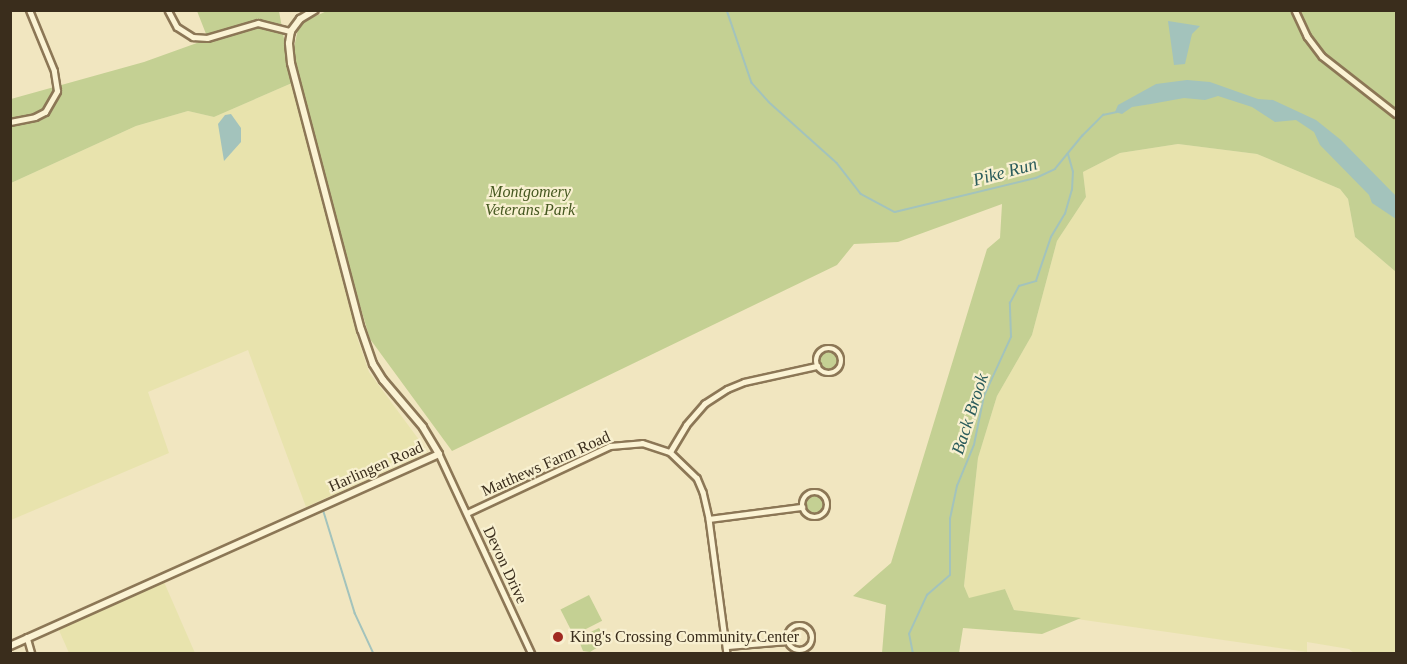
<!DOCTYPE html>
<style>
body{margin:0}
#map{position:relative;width:1407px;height:664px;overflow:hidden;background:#f1e6c0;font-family:"Times New Roman",serif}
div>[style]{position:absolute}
.farmland>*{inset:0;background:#e8e3ad}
.green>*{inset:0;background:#c4d093;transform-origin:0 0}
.round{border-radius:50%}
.water>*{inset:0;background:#a3c3bc}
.stream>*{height:1.5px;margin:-0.75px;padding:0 0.75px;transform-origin:0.75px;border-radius:0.75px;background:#a3c3bc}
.roads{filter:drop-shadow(2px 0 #8c7756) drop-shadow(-2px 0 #8c7756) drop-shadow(0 2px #8c7756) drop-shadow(0 -2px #8c7756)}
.street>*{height:4.5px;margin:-2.25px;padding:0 2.25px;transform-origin:2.25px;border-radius:2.25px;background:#fbf3d4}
.street>.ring{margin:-2.25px;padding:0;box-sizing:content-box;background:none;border:4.5px solid #fbf3d4;border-radius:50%}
.secondary>*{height:6px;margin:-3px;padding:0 3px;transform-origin:3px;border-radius:3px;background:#fbf3d4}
.dots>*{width:16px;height:16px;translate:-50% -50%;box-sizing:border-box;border:3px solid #f8f0d0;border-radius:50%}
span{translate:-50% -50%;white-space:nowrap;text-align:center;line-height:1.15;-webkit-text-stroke:4.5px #f8f0d0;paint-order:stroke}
.park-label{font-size:16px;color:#465821;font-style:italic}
.street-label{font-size:16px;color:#3a2d1c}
.poi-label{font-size:16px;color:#3a2d1c}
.left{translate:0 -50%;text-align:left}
.water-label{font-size:18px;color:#2a5b5b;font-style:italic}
.frame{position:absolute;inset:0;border:12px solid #3a2d1c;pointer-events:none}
</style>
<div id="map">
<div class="farmland">
<div style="clip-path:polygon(292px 83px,358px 340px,369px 372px,428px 452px,306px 507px,248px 350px,148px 392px,169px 453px,11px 520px,11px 183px,136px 126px,188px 111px,214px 117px)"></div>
<div style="clip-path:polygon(1178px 144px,1257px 154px,1340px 189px,1348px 199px,1355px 237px,1396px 272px,1396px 653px,1354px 653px,1349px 649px,1307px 642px,1307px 652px,1014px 610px,1005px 589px,969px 599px,964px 586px,978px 458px,997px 396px,1032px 335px,1057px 241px,1086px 197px,1083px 172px,1120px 153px)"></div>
<div style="clip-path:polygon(164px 582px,195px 653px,69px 653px,58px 628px)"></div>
</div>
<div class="green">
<div style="clip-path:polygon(329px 10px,1291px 10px,1293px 17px,1302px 11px,1396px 11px,1396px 272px,1355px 237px,1348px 199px,1340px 189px,1257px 154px,1178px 144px,1120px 153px,1083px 172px,1086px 197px,1057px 241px,1032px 335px,997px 396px,978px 458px,964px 586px,969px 598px,1005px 589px,1014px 610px,1081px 618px,1042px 634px,963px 628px,959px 653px,882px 653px,886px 605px,853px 596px,891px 563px,987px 249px,1000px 238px,1002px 204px,898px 242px,854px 244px,837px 265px,452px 451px,370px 339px,358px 299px,296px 71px,293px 52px,298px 29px,305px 21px)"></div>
<div style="clip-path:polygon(197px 11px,279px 11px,292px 83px,214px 117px,188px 111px,136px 126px,11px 183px,11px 99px,144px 62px,208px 39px)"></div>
<div class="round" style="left:818px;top:351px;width:20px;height:20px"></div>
<div class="round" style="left:804px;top:495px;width:20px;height:20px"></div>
<div style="left:589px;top:595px;width:29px;height:32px;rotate:63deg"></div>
<div style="clip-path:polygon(599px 628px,608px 641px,590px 652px,583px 651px,579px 641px,582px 636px)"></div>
</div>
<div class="water">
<div style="clip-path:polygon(1168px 21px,1200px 26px,1192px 34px,1185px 64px,1174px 65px)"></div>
<div style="clip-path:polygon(1187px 80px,1210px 82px,1258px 99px,1273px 100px,1316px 120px,1341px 140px,1396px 196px,1396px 219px,1372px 203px,1369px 195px,1320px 145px,1314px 132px,1296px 120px,1275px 122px,1252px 107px,1218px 96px,1205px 100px,1184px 98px,1151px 104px,1132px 107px,1122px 114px,1115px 112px,1118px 105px,1156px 84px)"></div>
<div style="clip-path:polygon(231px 114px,241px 128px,241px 142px,224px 161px,218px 124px,225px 115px)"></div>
</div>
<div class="stream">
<div style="left:727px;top:10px;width:77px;rotate:71.1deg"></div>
<div style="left:752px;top:83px;width:25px;rotate:48deg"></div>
<div style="left:769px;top:102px;width:91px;rotate:41.9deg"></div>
<div style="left:837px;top:163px;width:39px;rotate:52deg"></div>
<div style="left:861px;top:194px;width:38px;rotate:28deg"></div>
<div style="left:895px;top:212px;width:145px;rotate:-13.6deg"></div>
<div style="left:1036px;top:178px;width:21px;rotate:-25deg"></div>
<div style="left:1055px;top:169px;width:43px;rotate:-50.7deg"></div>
<div style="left:1082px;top:136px;width:30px;rotate:-45deg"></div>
<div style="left:1103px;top:115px;width:14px;rotate:-12deg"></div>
<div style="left:324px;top:512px;width:106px;rotate:72.9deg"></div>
<div style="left:355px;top:613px;width:45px;rotate:65.1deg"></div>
<div style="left:913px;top:654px;width:20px;rotate:-101deg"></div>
<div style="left:909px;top:634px;width:43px;rotate:-65.2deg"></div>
<div style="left:927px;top:595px;width:30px;rotate:-41deg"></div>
<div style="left:950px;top:575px;width:56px;rotate:-90deg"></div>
<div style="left:950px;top:519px;width:34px;rotate:-78deg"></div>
<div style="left:957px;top:486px;width:44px;rotate:-67.5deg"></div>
<div style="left:974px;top:445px;width:50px;rotate:-78.5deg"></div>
<div style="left:984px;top:396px;width:65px;rotate:-65.4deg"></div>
<div style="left:1011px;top:337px;width:34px;rotate:-92deg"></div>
<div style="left:1010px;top:303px;width:19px;rotate:-62deg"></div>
<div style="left:1019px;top:286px;width:18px;rotate:-16deg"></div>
<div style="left:1036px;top:281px;width:46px;rotate:-71.2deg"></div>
<div style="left:1051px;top:237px;width:27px;rotate:-59deg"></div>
<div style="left:1065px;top:214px;width:25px;rotate:-74deg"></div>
<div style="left:1072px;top:190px;width:18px;rotate:-87deg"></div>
<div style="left:1073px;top:172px;width:18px;rotate:-106deg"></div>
</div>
<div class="roads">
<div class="street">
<div style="left:168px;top:10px;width:19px;rotate:62deg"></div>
<div style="left:177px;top:27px;width:19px;rotate:32deg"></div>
<div style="left:193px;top:37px;width:14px;rotate:4deg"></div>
<div style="left:207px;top:38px;width:53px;rotate:-16.4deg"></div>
<div style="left:258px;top:23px;width:34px;rotate:14deg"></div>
<div style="left:1295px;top:10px;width:29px;rotate:65deg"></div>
<div style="left:1307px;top:36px;width:25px;rotate:53deg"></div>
<div style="left:1322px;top:56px;width:94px;rotate:38.1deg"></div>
<div style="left:10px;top:122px;width:25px;rotate:-11deg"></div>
<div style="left:35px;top:117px;width:11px;rotate:-27deg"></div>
<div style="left:45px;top:112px;width:24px;rotate:-60deg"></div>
<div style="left:57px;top:91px;width:20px;rotate:-99deg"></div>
<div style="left:54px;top:71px;width:66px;rotate:-112.3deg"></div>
<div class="ring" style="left:816px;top:348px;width:21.5px;height:21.5px"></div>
<div style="left:670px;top:452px;width:31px;rotate:-59deg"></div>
<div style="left:686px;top:425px;width:28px;rotate:-49deg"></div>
<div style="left:704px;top:404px;width:27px;rotate:-33deg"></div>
<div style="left:727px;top:389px;width:18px;rotate:-22deg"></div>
<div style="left:744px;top:382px;width:75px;rotate:-12.4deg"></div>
<div style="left:439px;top:454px;width:221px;rotate:65.1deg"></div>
<div class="ring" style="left:802px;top:492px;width:21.5px;height:21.5px"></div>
<div style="left:467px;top:513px;width:158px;rotate:-25.1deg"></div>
<div style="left:610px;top:446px;width:32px;rotate:-5deg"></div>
<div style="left:642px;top:443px;width:29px;rotate:18deg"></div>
<div style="left:670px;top:452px;width:37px;rotate:44deg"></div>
<div style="left:697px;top:478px;width:15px;rotate:67deg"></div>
<div style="left:703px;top:492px;width:28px;rotate:77deg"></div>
<div style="left:709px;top:519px;width:136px;rotate:82.4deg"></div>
<div style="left:709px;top:519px;width:94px;rotate:-7.4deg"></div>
<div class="ring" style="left:787px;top:625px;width:21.5px;height:21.5px"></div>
<div style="left:27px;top:637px;width:18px;rotate:74deg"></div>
<div style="left:727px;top:646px;width:61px;rotate:-4.7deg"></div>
</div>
<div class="secondary">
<div style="left:10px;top:646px;width:470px;rotate:-24.1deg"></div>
<div style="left:439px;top:454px;width:31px;rotate:-121deg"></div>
<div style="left:423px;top:427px;width:62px;rotate:-130.4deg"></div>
<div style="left:383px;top:380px;width:19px;rotate:-122deg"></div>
<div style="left:373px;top:364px;width:36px;rotate:-109deg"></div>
<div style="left:361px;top:330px;width:276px;rotate:-104.7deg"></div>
<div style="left:291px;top:63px;width:20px;rotate:-96deg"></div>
<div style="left:289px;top:43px;width:12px;rotate:-81deg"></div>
<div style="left:291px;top:31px;width:15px;rotate:-53deg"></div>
<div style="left:300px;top:19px;width:17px;rotate:-31deg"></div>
</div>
</div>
<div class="dots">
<div style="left:558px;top:637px;background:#a02a21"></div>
</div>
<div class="park-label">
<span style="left:530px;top:201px">Montgomery<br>Veterans Park</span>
</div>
<div class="street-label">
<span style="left:546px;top:464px;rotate:-24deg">Matthews Farm Road</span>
<span style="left:376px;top:467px;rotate:-24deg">Harlingen Road</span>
<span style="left:505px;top:565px;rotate:65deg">Devon Drive</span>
</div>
<div class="poi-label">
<span class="left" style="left:570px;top:637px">King's Crossing Community Center</span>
</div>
<div class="water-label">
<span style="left:1005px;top:172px;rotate:-15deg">Pike Run</span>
<span style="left:970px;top:414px;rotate:-72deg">Back Brook</span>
</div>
<div class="frame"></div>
</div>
